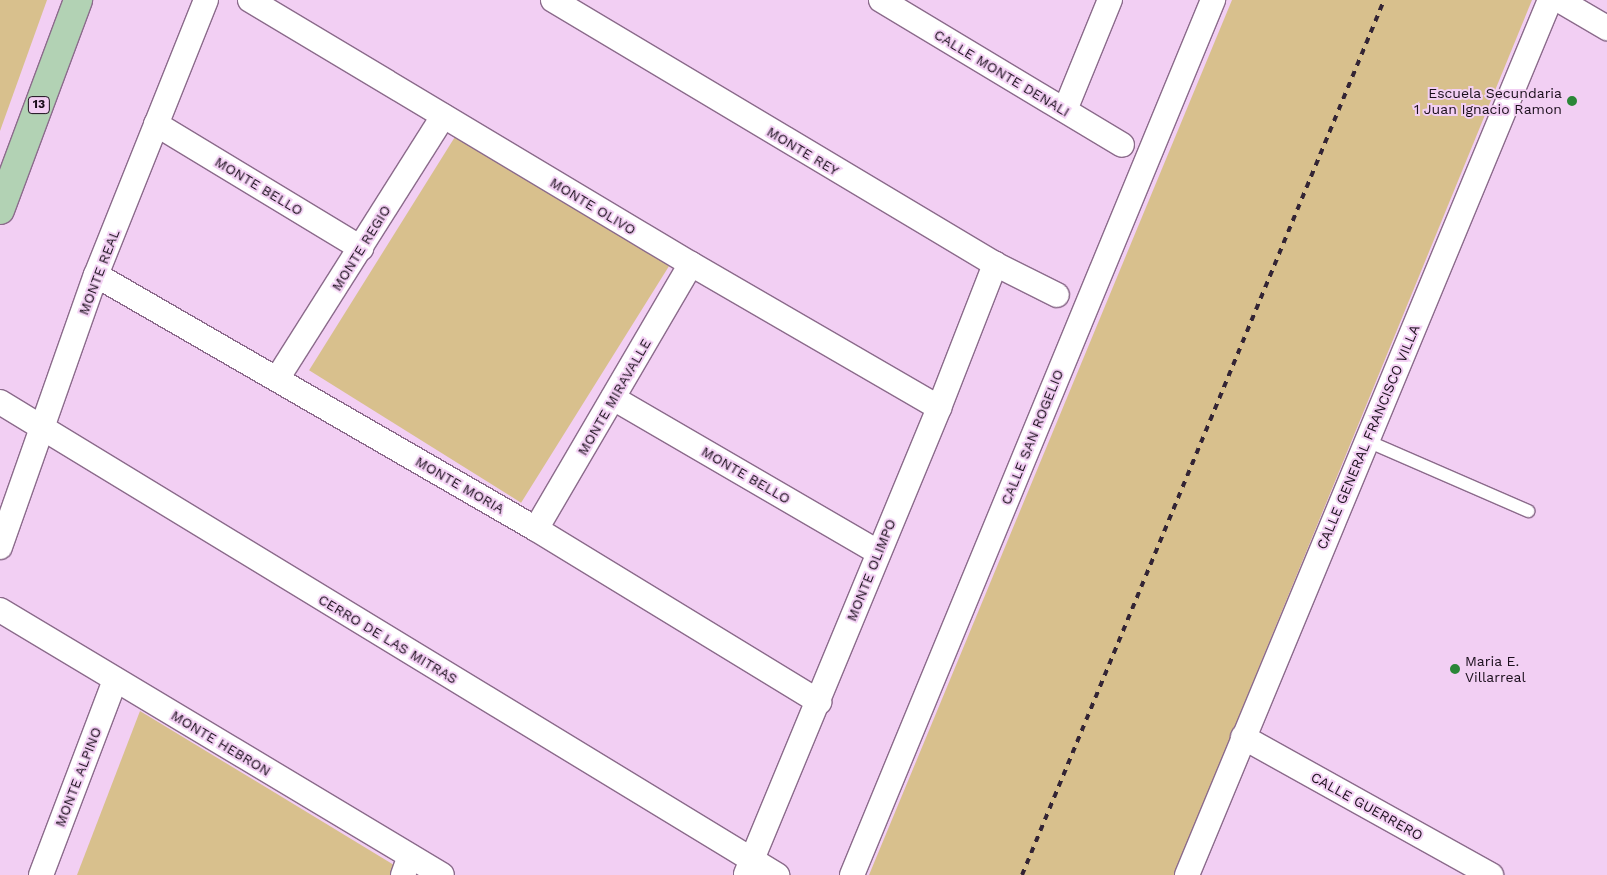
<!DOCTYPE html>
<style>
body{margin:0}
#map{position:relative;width:1607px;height:875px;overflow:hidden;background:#f2cff3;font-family:"Work Sans",sans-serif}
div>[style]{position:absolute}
.green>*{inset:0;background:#d8c08d;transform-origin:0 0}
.roads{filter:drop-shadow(1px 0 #8b6b8b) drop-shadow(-1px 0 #8b6b8b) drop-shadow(0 1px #8b6b8b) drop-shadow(0 -1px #8b6b8b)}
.lane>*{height:12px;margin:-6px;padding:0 6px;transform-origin:6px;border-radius:6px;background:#fff}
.street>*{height:24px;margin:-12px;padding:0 12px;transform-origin:12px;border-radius:12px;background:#fff}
.primary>*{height:28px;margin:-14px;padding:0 14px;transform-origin:14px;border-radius:14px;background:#b2d2b4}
.rail>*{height:4px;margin-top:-2px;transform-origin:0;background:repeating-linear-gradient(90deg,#332434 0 6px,transparent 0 12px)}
.dots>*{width:14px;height:14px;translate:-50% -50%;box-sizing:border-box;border:2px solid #f2cff3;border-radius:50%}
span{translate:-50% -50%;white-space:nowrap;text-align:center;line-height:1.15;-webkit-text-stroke:4px #f2cff3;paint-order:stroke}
.shield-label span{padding:1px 4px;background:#f2cff3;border:1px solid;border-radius:4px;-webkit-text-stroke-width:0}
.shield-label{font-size:12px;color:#1a0e1b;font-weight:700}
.street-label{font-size:14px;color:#1a0e1b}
.poi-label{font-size:14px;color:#1a0e1b}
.right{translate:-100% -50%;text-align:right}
.left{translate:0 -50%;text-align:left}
</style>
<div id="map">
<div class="green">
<div style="clip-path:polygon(0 0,47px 0,0 131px)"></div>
<div style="clip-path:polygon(1232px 0,1532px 0,1174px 875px,869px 875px)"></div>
<div style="left:458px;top:132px;width:250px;height:281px;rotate:32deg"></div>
<div style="clip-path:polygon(140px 711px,394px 865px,391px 875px,77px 875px)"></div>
</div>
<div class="roads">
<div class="lane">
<div style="left:1367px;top:441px;width:176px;rotate:23.5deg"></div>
</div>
<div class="street">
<div style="left:250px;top:0;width:514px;rotate:30.91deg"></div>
<div style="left:691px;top:264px;width:287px;rotate:30.1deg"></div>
<div style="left:553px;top:0;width:515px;rotate:30.85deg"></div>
<div style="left:995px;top:264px;width:69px;rotate:26.6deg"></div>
<div style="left:881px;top:0;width:281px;rotate:31deg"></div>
<div style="left:1559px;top:0;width:56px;rotate:30.3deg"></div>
<div style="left:1065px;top:110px;width:119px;rotate:-67.8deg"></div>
<div style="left:156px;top:124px;width:240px;rotate:31.2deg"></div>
<div style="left:96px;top:275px;width:508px;rotate:30deg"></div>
<div style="left:536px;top:529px;width:332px;rotate:31.4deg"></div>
<div style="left:277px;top:379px;width:311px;rotate:-57.7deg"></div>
<div style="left:613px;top:398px;width:306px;rotate:30.2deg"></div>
<div style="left:0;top:402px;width:910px;rotate:31.33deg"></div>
<div style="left:536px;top:529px;width:307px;rotate:-59.7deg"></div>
<div style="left:0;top:547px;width:288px;rotate:-70.6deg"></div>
<div style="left:96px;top:275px;width:296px;rotate:-68.2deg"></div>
<div style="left:0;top:610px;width:515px;rotate:30.94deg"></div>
<div style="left:1243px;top:737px;width:284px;rotate:29.1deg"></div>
<div style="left:746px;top:874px;width:504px;rotate:-67.5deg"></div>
<div style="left:939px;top:408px;width:155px;rotate:-68.7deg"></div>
<div style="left:41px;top:875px;width:209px;rotate:-69.2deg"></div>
<div style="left:403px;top:875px;width:20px;rotate:-70deg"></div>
<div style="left:852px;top:875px;width:947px;rotate:-67.58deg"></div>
<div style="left:1187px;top:875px;width:947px;rotate:-67.47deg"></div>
</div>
<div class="primary">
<div style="left:0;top:210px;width:224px;rotate:-69.6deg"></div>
</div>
</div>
<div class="rail">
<div style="left:1022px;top:875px;width:947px;rotate:-67.52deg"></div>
</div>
<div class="dots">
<div style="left:1572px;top:101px;background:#2a8637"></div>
<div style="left:1455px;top:669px;background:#2a8637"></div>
</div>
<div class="shield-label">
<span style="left:39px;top:105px">13</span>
</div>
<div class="street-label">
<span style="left:1002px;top:73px;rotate:31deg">CALLE MONTE DENALI</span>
<span style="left:803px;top:151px;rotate:31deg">MONTE REY</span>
<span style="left:259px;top:186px;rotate:31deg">MONTE BELLO</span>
<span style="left:593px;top:206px;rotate:31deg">MONTE OLIVO</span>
<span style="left:361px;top:248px;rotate:-58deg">MONTE REGIO</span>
<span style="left:99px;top:272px;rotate:-69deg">MONTE REAL</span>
<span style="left:614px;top:397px;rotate:-60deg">MONTE MIRAVALLE</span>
<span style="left:1032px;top:437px;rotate:-68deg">CALLE SAN ROGELIO</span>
<span style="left:1368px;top:437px;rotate:-67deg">CALLE GENERAL FRANCISCO VILLA</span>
<span style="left:746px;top:475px;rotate:30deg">MONTE BELLO</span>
<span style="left:460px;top:485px;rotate:30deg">MONTE MORIA</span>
<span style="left:871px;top:570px;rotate:-68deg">MONTE OLIMPO</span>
<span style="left:388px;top:639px;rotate:31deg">CERRO DE LAS MITRAS</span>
<span style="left:221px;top:743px;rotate:31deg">MONTE HEBRON</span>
<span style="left:78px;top:777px;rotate:-69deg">MONTE ALPINO</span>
<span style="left:1367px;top:806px;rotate:29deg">CALLE GUERRERO</span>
</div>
<div class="poi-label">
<span class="right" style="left:1562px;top:101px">Escuela Secundaria<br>1 Juan Ignacio Ramon</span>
<span class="left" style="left:1465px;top:669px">Maria E.<br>Villarreal</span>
</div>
</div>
